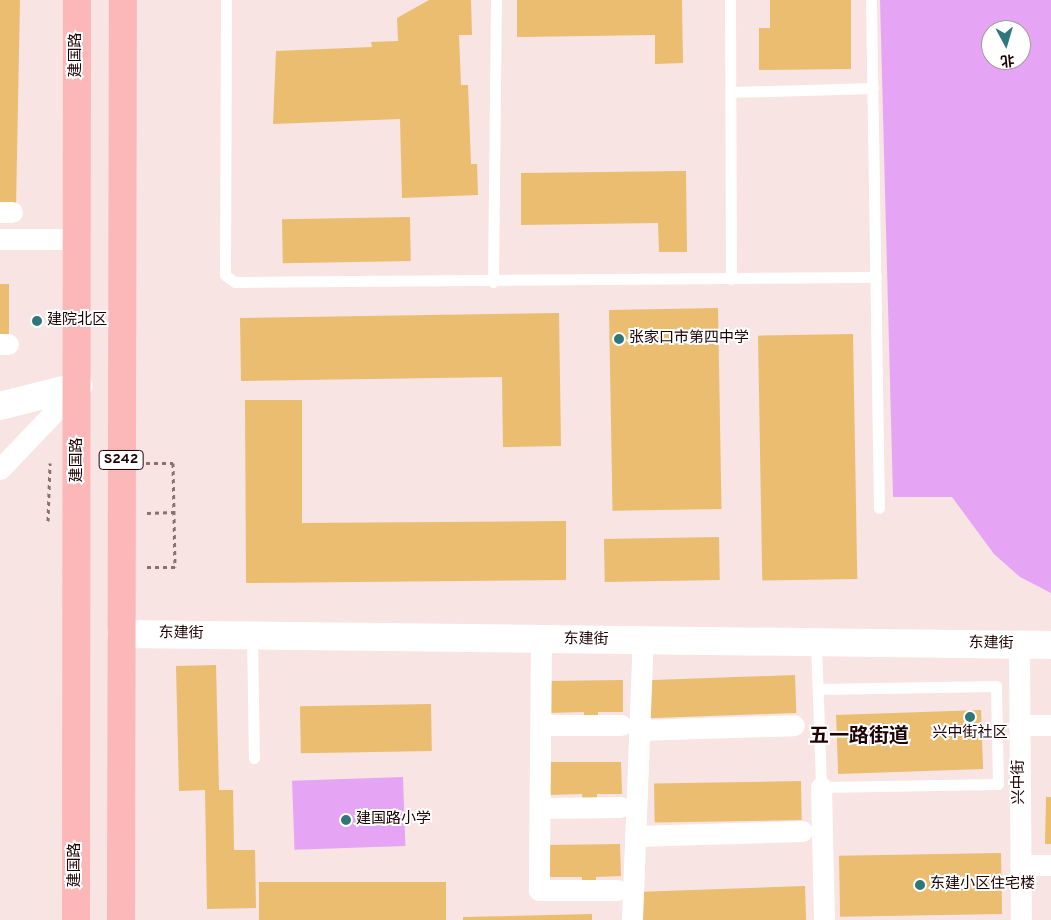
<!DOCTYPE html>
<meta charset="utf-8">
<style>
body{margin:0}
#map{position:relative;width:1051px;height:920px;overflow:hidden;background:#f7e4e3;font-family:Overpass,"Noto Sans SC",sans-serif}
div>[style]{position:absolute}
.green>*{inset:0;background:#e6a5f4;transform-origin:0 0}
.building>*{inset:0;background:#eabd70;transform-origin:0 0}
.path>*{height:3px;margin-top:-1.5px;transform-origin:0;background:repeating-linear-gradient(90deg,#897171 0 4px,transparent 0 8px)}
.lane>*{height:11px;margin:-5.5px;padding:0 5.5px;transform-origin:5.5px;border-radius:5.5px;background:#fff}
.street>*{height:21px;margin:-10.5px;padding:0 10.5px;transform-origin:10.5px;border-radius:10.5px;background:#fff}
.secondary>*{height:28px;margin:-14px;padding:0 14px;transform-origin:14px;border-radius:14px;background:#fff}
.primary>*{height:28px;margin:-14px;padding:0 14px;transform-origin:14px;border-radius:14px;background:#fcb8b9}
.dots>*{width:14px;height:14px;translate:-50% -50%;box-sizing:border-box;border:2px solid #fff;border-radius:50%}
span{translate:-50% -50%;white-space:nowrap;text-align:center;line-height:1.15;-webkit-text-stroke:4px #fff;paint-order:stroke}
.shield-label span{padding:1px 4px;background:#fff;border:1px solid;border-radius:4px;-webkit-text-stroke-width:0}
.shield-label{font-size:14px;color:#1f0204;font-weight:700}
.street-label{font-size:15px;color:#1f0204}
.poi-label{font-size:15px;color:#1f0204}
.left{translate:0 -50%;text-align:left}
.district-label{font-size:20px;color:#1f0204;font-weight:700}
.north{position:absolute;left:981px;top:20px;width:50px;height:50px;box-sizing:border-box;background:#fff;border:1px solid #a59a9b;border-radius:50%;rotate:174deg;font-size:14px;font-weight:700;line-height:20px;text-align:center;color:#1f0204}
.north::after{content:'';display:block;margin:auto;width:18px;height:22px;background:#2e777b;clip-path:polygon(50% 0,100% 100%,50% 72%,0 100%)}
</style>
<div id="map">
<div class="green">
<div style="clip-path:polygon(evenodd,880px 0,1051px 0,1051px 593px,1020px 577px,994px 554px,952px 497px,893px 497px,880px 0,991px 30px,1021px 30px,1021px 60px,991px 60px,991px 30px)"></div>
<div style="left:403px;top:777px;width:69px;height:111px;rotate:88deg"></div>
</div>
<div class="building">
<div style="clip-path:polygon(0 0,20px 0,16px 206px,0 206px)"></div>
<div style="clip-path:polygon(429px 0,471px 0,472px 35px,459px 35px,461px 85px,468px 85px,471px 164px,477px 164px,478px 195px,402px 198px,400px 119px,273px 124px,276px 51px,372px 47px,371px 42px,398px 41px,397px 18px)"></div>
<div style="clip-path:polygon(517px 0,682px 0,683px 63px,655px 64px,655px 35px,517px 37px)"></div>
<div style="clip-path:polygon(770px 0,851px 0,851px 69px,759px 70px,759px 28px,770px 28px)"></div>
<div style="clip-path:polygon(686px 171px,687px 252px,659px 252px,658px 223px,521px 225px,521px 173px)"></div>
<div style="left:410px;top:217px;width:44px;height:128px;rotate:89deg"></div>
<div style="left:0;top:284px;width:9px;height:57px"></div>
<div style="left:718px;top:308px;width:201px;height:109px;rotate:89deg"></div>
<div style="clip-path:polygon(559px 313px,561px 446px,503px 447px,502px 377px,241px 381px,240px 318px)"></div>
<div style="left:853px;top:334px;width:245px;height:95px;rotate:89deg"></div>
<div style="clip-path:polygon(245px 400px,302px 400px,302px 523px,566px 521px,566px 580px,246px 583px)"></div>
<div style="left:719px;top:537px;width:43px;height:115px;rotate:89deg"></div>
<div style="clip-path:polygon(216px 665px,219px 790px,233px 790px,234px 850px,255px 850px,256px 908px,207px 909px,205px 790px,179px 791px,176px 666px)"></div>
<div style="left:795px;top:675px;width:38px;height:148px;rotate:88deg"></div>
<div style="clip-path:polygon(623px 680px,623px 712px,598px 712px,598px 721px,584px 722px,584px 712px,549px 713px,549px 681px)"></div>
<div style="left:431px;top:704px;width:47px;height:131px;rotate:89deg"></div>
<div style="left:981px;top:710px;width:59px;height:145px;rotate:88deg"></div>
<div style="clip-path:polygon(547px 762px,621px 762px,622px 794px,597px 794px,597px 803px,583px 803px,582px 794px,548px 795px)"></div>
<div style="left:801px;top:781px;width:39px;height:147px;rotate:89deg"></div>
<div style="clip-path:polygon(1046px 797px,1051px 797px,1051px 844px,1045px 844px)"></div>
<div style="clip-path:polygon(620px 844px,621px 876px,596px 877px,596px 886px,582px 886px,582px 877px,547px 877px,546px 845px)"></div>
<div style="left:1001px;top:853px;width:61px;height:162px;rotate:89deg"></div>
<div style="left:446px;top:882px;width:38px;height:187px;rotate:90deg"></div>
<div style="clip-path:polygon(805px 886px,806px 920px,637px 920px,636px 892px)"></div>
<div style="clip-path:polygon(592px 914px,592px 920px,463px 920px,463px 917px)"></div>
</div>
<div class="path">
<div style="left:146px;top:463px;width:27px"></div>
<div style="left:173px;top:463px;width:104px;rotate:88.9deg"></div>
<div style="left:175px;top:567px;width:28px;rotate:180deg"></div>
<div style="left:147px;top:513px;width:27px;rotate:-2deg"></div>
<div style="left:48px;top:521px;width:58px;rotate:-88deg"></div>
</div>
<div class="lane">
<div style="left:226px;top:0;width:275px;rotate:90.2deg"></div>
<div style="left:225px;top:275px;width:12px;rotate:35deg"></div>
<div style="left:235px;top:282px;width:641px;rotate:-0.45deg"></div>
<div style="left:730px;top:0;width:279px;rotate:89.8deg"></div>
<div style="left:871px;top:0;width:508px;rotate:89.1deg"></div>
<div style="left:731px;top:92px;width:142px;rotate:-1.6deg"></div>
<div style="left:493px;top:282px;width:282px;rotate:-89.4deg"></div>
<div style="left:252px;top:635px;width:123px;rotate:89.1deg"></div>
<div style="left:816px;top:642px;width:145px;rotate:88deg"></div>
<div style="left:821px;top:787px;width:177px;rotate:-1deg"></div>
<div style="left:998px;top:784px;width:98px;rotate:-91.2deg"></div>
<div style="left:996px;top:686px;width:178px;rotate:179deg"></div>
</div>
<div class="street">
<div style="left:0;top:212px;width:12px"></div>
<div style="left:0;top:239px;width:78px"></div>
<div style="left:0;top:344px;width:8px"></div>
<div style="left:0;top:469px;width:115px;rotate:-46.4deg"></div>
<div style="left:541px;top:639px;width:251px;rotate:90.5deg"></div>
<div style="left:539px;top:890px;width:78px"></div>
<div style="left:1019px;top:645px;width:275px;rotate:89.6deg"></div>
<div style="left:541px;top:725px;width:80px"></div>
<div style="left:1019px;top:725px;width:32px"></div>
<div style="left:639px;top:730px;width:155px;rotate:-1.8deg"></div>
<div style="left:821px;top:787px;width:133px;rotate:88.7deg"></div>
<div style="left:540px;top:808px;width:80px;rotate:-0.7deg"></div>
<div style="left:635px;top:836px;width:167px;rotate:-1.7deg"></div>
<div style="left:1020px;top:865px;width:31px"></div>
<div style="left:632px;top:920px;width:280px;rotate:-87.8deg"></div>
</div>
<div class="secondary">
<div style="left:0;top:406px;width:81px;rotate:-14.2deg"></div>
<div style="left:121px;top:634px;width:930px;rotate:0.68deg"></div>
</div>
<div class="primary">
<div style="left:76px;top:920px;width:920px;rotate:-89.94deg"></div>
<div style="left:121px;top:920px;width:920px;rotate:-89.88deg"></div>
</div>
<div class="dots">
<div style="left:37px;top:321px;background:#2e777b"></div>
<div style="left:619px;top:339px;background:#2e777b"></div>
<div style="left:970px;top:717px;background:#2e777b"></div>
<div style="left:346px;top:820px;background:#2e777b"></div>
<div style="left:920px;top:885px;background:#2e777b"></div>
</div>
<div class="shield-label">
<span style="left:121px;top:460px">S242</span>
</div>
<div class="street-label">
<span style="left:77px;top:55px;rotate:-90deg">建国路</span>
<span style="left:78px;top:460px;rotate:-90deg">建国路</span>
<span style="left:181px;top:634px;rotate:1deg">东建街</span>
<span style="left:586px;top:640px;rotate:1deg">东建街</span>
<span style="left:991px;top:644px;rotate:1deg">东建街</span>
<span style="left:1020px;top:782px;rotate:-90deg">兴中街</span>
<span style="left:76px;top:865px;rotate:-90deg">建国路</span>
</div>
<div class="poi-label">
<span class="left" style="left:47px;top:321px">建院北区</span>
<span class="left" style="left:629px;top:339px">张家口市第四中学</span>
<span style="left:970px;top:734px">兴中街社区</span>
<span class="left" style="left:356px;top:820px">建国路小学</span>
<span class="left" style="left:930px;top:885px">东建小区住宅楼</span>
</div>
<div class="district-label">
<span style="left:859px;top:737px">五一路街道</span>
</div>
<div class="north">北</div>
</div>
